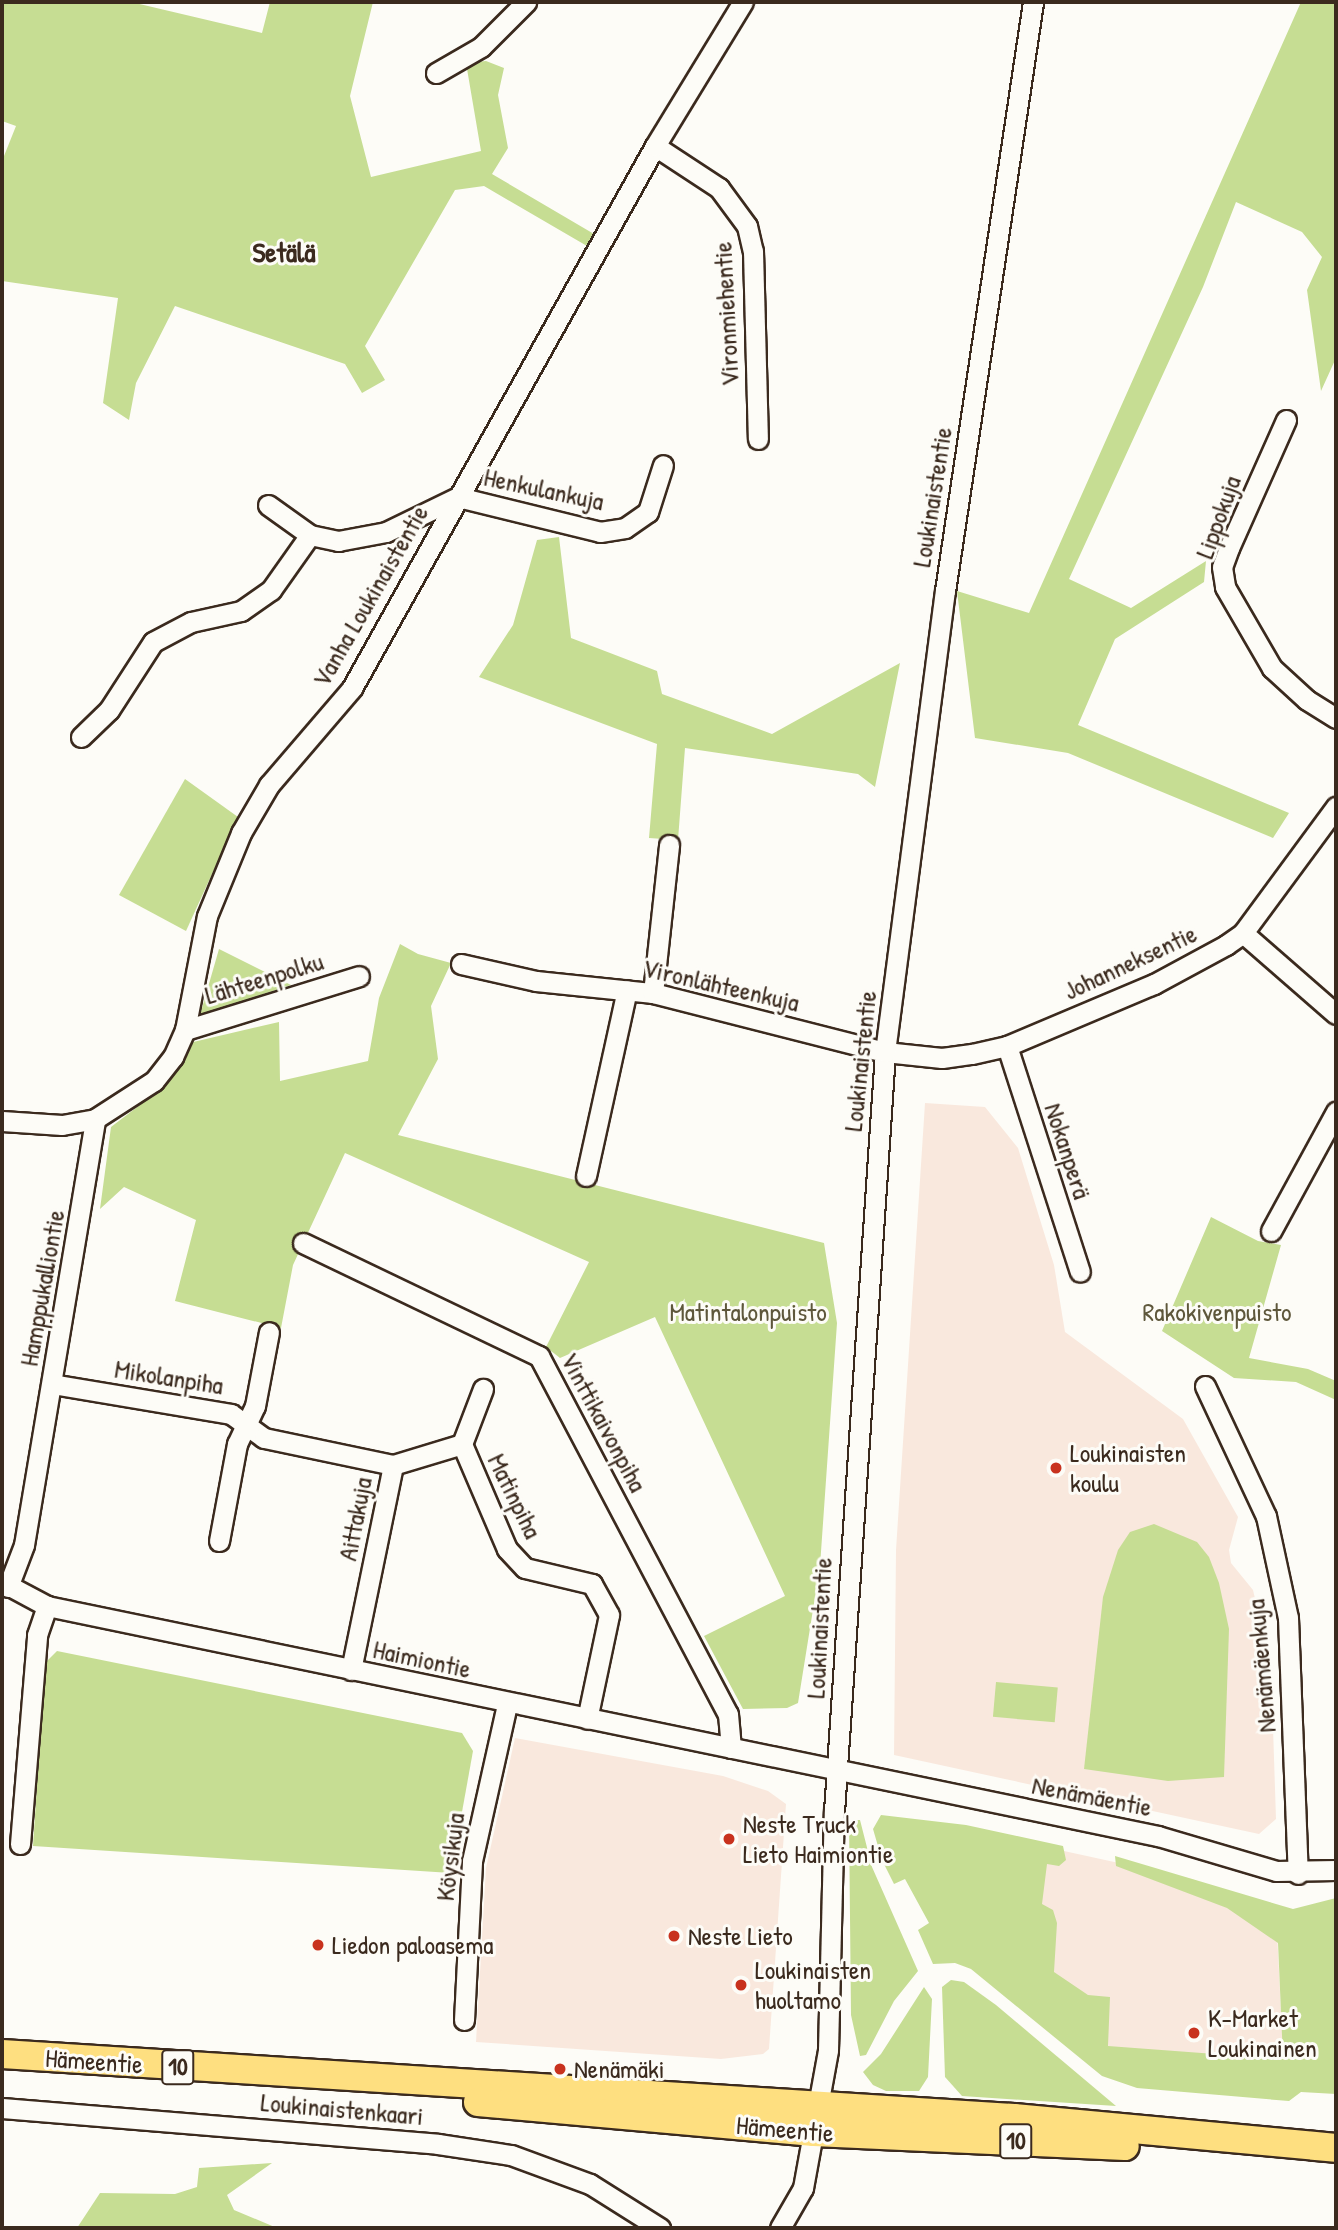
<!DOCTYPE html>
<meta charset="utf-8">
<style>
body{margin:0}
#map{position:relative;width:1338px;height:2230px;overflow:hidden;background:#fdfcf7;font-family:"Patrick Hand",sans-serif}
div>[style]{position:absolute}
.built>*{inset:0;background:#f9e8dd}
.green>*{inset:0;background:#c6dd93;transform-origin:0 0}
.roads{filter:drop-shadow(2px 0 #3b2a1e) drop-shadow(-2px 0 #3b2a1e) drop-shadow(0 2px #3b2a1e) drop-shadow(0 -2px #3b2a1e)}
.minor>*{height:19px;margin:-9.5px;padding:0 9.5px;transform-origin:9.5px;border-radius:9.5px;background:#fdfcf7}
.highway>*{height:28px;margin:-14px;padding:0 14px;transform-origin:14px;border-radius:14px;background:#fedf80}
.dots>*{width:19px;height:19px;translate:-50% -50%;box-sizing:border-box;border:4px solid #fdfcf7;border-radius:50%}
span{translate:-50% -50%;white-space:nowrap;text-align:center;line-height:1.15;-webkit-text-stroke:6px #fdfcf7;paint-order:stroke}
.shield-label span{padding:2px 5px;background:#fdfcf7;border:2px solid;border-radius:5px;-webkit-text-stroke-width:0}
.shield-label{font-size:24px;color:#3b2a1e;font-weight:700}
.street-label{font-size:26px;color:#3b2a1e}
.park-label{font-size:26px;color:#5e573b}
.poi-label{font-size:26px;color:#3b2a1e}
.left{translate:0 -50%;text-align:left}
.neighbourhood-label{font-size:28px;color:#3b2a1e;font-weight:700}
.frame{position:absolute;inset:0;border:4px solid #3b2a1e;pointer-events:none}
</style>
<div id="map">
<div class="built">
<div style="clip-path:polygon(925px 1103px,985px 1107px,1018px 1148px,1054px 1265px,1065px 1332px,1183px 1419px,1238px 1517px,1229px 1550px,1231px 1563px,1253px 1590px,1271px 1666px,1276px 1819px,1259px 1834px,894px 1755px,896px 1550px)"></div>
<div style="clip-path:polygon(515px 1738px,723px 1776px,768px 1791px,786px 1804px,769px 2049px,763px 2054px,721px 2059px,476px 2042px,486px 1868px)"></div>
<div style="clip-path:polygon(996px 1836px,1192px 1879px,1276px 1912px,1285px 2091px,1133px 2080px,1077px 2031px)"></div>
</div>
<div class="green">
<div style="clip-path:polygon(2px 2px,131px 2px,262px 33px,270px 2px,373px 2px,350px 96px,371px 177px,481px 151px,466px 63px,486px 61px,504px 68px,498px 95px,508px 148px,492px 174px,594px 234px,587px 246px,484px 186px,455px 190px,365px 346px,385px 380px,362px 393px,345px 364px,175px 306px,136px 383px,129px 420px,103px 403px,118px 298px,2px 281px,2px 161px,16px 126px,2px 121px)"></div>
<div style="clip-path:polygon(1301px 2px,1336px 2px,1336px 358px,1321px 391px,1307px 290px,1322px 257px,1302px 232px,1236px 202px,1203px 287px,1069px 579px,1131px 608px,1206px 561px,1204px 582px,1115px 639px,1078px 725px,1289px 813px,1273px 838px,1068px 753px,975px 738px,957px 591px,1029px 613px)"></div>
<div style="clip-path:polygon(559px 537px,571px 638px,657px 671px,662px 694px,772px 734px,900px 663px,875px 787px,858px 774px,685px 748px,678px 840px,649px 838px,657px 744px,479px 677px,513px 625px,537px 540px)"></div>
<div style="clip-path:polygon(185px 779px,238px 817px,186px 931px,119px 895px)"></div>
<div style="clip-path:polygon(400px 944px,418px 954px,451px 963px,431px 1006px,438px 1059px,398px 1135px,824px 1243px,837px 1323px,820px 1566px,798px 1703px,787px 1708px,743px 1709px,704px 1636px,785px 1596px,655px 1317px,560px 1358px,546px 1347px,589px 1262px,345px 1153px,293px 1265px,281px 1328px,175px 1301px,196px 1220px,124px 1187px,100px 1209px,111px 1127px,166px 1085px,189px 1043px,279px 1022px,280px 1081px,368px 1061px,379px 998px)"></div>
<div style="clip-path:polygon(219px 949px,291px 985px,200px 1015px)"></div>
<div style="clip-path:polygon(1211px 1217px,1258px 1241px,1281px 1245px,1249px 1358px,1308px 1369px,1336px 1381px,1336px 1400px,1296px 1382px,1234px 1378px,1162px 1331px)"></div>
<div style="clip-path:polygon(1154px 1524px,1197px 1542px,1209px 1557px,1219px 1583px,1229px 1629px,1224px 1777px,1168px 1781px,1084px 1769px,1103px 1597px,1118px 1550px,1130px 1532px)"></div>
<div style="clip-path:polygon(57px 1651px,462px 1733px,473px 1751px,451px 1873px,33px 1846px,45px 1663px)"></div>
<div style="left:996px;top:1682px;width:62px;height:35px;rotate:5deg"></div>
<div style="clip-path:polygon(881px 1815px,966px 1825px,1063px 1846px,1066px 1860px,1059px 1866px,1047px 1864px,1042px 1904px,1053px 1910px,1057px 1923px,1054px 1972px,1088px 1995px,1110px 1997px,1108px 2046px,1283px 2059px,1278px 1943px,1227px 1908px,1116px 1866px,1115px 1856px,1293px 1909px,1336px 1898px,1336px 2094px,1301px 2092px,1289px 2101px,1137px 2088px,1102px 2076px,971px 1969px,955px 1963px,933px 1964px,918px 1930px,929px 1923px,905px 1879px,894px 1884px,882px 1860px,873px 1829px)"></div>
<div style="clip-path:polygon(849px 1820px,860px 1820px,872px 1867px,918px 1971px,894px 2001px,866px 2055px,860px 2056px,851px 2015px)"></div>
<div style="clip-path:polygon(951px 1980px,964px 1982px,996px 2005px,1116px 2106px,962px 2096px,945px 2077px,942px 1987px)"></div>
<div style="clip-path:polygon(924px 1987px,932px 1999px,928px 2077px,919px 2091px,886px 2091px,873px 2085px,863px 2072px,881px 2054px)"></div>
<div style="clip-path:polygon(272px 2163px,227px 2195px,234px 2210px,277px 2228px,77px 2228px,100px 2193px,175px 2194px,197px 2187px,199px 2168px)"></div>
</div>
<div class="roads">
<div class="minor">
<div style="left:436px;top:73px;width:52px;rotate:-30deg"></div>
<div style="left:481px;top:47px;width:64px;rotate:-45deg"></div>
<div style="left:655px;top:146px;width:77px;rotate:33.3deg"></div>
<div style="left:719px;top:188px;width:47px;rotate:53.6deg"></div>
<div style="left:747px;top:226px;width:26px;rotate:77deg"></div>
<div style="left:753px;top:251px;width:188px;rotate:88.5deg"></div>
<div style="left:1286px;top:420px;width:140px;rotate:114deg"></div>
<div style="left:1229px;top:548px;width:20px;rotate:110deg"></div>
<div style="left:1222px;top:567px;width:20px;rotate:81deg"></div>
<div style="left:1225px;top:587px;width:94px;rotate:59.9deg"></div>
<div style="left:1272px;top:668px;width:47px;rotate:42.4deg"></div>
<div style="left:1307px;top:700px;width:34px;rotate:32deg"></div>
<div style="left:458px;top:497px;width:146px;rotate:13.8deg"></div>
<div style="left:600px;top:532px;width:25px;rotate:-9deg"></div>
<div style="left:625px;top:528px;width:28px;rotate:-35deg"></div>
<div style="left:648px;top:512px;width:49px;rotate:-72.3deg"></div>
<div style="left:268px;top:505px;width:52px;rotate:35.5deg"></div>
<div style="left:310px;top:535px;width:29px;rotate:12deg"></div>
<div style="left:338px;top:541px;width:49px;rotate:-10.6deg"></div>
<div style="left:386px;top:532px;width:80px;rotate:-25.9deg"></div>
<div style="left:81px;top:737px;width:39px;rotate:-44deg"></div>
<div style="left:109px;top:710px;width:81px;rotate:-57.1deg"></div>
<div style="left:153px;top:642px;width:43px;rotate:-27.8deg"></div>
<div style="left:191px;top:622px;width:51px;rotate:-12.4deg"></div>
<div style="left:241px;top:611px;width:37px;rotate:-35deg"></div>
<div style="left:271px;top:590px;width:67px;rotate:-54.7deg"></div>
<div style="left:1243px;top:933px;width:123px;rotate:41.1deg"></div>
<div style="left:461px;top:964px;width:77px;rotate:12.8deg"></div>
<div style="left:536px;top:981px;width:118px;rotate:5.9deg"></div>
<div style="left:653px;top:993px;width:239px;rotate:14.3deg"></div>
<div style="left:885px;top:1052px;width:57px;rotate:6deg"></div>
<div style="left:942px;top:1058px;width:30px;rotate:-8deg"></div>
<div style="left:972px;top:1054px;width:36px;rotate:-13deg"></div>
<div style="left:1007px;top:1046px;width:160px;rotate:-22.9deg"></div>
<div style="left:1154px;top:984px;width:82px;rotate:-28.4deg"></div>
<div style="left:1226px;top:945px;width:21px;rotate:-35deg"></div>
<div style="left:1243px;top:933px;width:157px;rotate:-53.6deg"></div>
<div style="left:653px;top:993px;width:149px;rotate:-83.8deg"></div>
<div style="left:185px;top:1030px;width:182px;rotate:-17.2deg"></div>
<div style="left:1007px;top:1046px;width:237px;rotate:72.1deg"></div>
<div style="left:2px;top:1121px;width:60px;rotate:3.8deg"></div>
<div style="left:62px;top:1125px;width:34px;rotate:-10deg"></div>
<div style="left:95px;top:1119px;width:70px;rotate:-32.8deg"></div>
<div style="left:154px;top:1081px;width:31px;rotate:-52deg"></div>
<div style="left:173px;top:1057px;width:30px;rotate:-66deg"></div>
<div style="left:185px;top:1030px;width:116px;rotate:-79.1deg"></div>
<div style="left:207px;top:916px;width:90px;rotate:-67.7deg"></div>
<div style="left:241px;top:833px;width:56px;rotate:-59.7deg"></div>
<div style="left:269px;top:785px;width:128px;rotate:-49.4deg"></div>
<div style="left:352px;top:688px;width:621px;rotate:-60.79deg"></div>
<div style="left:655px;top:146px;width:169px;rotate:-58.6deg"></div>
<div style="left:586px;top:1176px;width:190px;rotate:-77.6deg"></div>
<div style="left:1271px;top:1231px;width:136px;rotate:-61.4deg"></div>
<div style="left:303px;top:1243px;width:262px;rotate:25.6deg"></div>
<div style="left:539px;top:1356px;width:405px;rotate:62.2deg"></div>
<div style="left:728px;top:1714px;width:34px;rotate:85deg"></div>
<div style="left:52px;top:1384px;width:181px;rotate:9.5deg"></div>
<div style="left:231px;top:1414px;width:41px;rotate:36deg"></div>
<div style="left:264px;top:1438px;width:132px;rotate:11.8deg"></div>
<div style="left:1205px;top:1386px;width:144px;rotate:64.9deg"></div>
<div style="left:1266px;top:1516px;width:104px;rotate:77.8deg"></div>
<div style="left:1288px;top:1618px;width:256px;rotate:87.8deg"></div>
<div style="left:462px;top:1444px;width:114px;rotate:66.8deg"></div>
<div style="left:507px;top:1549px;width:26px;rotate:47deg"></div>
<div style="left:525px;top:1568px;width:69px;rotate:13.4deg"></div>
<div style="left:592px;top:1584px;width:35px;rotate:61deg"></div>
<div style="left:609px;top:1615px;width:106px;rotate:101.9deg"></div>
<div style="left:219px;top:1541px;width:99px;rotate:-79.5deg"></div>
<div style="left:237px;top:1444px;width:42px;rotate:-64.7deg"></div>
<div style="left:255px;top:1406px;width:75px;rotate:-79.3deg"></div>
<div style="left:2px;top:1582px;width:51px;rotate:28.1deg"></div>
<div style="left:47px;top:1606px;width:1135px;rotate:11.7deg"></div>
<div style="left:1158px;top:1836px;width:123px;rotate:16.5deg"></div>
<div style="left:1276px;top:1871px;width:60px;rotate:-1deg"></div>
<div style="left:8px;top:1587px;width:45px;rotate:-69.1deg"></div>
<div style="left:24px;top:1545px;width:432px;rotate:-80.5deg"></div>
<div style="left:351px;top:1670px;width:209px;rotate:-78.4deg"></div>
<div style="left:393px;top:1465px;width:72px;rotate:-16.9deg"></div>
<div style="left:462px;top:1444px;width:59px;rotate:-69.1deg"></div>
<div style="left:20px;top:1844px;width:210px;rotate:-85.3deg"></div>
<div style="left:37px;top:1635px;width:31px;rotate:-71deg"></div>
<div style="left:464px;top:2020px;width:159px;rotate:-87.1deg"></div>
<div style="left:472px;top:1861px;width:161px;rotate:-77.4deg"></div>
<div style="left:2px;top:2108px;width:437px;rotate:4.7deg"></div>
<div style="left:438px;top:2144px;width:74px;rotate:8.6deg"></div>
<div style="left:511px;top:2155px;width:84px;rotate:20.2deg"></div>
<div style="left:590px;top:2184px;width:83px;rotate:32.2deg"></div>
<div style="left:780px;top:2228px;width:46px;rotate:-60.1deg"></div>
<div style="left:803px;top:2188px;width:140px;rotate:-79.7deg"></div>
<div style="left:828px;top:2050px;width:238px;rotate:-88.6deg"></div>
<div style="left:834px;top:1812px;width:762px;rotate:-86.16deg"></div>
<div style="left:885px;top:1052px;width:465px;rotate:-82.6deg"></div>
<div style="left:945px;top:591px;width:596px;rotate:-81.5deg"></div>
</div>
<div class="highway">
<div style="left:2px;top:2054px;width:1014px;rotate:3.62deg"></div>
<div style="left:1014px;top:2118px;width:323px;rotate:5.3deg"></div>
<div style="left:478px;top:2102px;width:337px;rotate:5.1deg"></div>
<div style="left:814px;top:2132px;width:311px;rotate:2.6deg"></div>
</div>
</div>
<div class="dots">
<div style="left:1056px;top:1468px;background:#c8321e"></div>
<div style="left:729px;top:1839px;background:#c8321e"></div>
<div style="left:674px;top:1936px;background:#c8321e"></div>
<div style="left:318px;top:1945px;background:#c8321e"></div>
<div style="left:741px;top:1985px;background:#c8321e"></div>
<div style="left:1194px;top:2033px;background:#c8321e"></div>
<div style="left:560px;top:2069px;background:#c8321e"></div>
</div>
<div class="shield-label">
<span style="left:178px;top:2067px">10</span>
<span style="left:1016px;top:2141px">10</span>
</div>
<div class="street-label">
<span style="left:726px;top:314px;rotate:-93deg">Vironmiehentie</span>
<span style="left:544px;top:489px;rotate:12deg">Henkulankuja</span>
<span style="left:932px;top:497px;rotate:-81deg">Loukinaistentie</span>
<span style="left:1218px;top:517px;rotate:-70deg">Lippokuja</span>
<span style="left:370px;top:596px;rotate:-60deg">Vanha Loukinaistentie</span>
<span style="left:1130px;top:962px;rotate:-25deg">Johanneksentie</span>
<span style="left:264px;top:978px;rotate:-17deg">Lähteenpolku</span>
<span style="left:721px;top:985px;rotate:13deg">Vironlähteenkuja</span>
<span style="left:860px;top:1061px;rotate:-84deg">Loukinaistentie</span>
<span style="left:1068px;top:1151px;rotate:72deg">Nokanperä</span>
<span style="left:42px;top:1288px;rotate:-80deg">Hamppukalliontie</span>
<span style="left:169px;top:1377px;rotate:9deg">Mikolanpiha</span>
<span style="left:604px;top:1422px;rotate:62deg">Vinttikaivonpiha</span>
<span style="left:515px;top:1496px;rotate:64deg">Matinpiha</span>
<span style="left:355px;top:1519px;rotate:-79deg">Aittakuja</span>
<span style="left:819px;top:1628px;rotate:-87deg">Loukinaistentie</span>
<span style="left:422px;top:1659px;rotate:12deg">Haimiontie</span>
<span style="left:1261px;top:1666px;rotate:-95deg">Nenämäenkuja</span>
<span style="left:1092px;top:1796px;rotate:11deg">Nenämäentie</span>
<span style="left:450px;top:1857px;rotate:-83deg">Köysikuja</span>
<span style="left:94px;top:2061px;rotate:4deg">Hämeentie</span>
<span style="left:342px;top:2109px;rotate:5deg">Loukinaistenkaari</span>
<span style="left:785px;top:2129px;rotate:5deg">Hämeentie</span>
</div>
<div class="park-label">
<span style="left:748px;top:1312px">Matintalonpuisto</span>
<span style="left:1217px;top:1312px">Rakokivenpuisto</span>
</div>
<div class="poi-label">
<span class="left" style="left:1070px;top:1468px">Loukinaisten<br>koulu</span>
<span class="left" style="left:743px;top:1839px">Neste Truck<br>Lieto Haimiontie</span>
<span class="left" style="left:688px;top:1936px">Neste Lieto</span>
<span class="left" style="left:332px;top:1945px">Liedon paloasema</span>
<span class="left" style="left:755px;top:1985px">Loukinaisten<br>huoltamo</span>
<span class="left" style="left:1208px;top:2033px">K-Market<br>Loukinainen</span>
<span class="left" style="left:574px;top:2069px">Nenämäki</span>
</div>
<div class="neighbourhood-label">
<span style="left:284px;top:252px">Setälä</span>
</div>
<div class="frame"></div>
</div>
